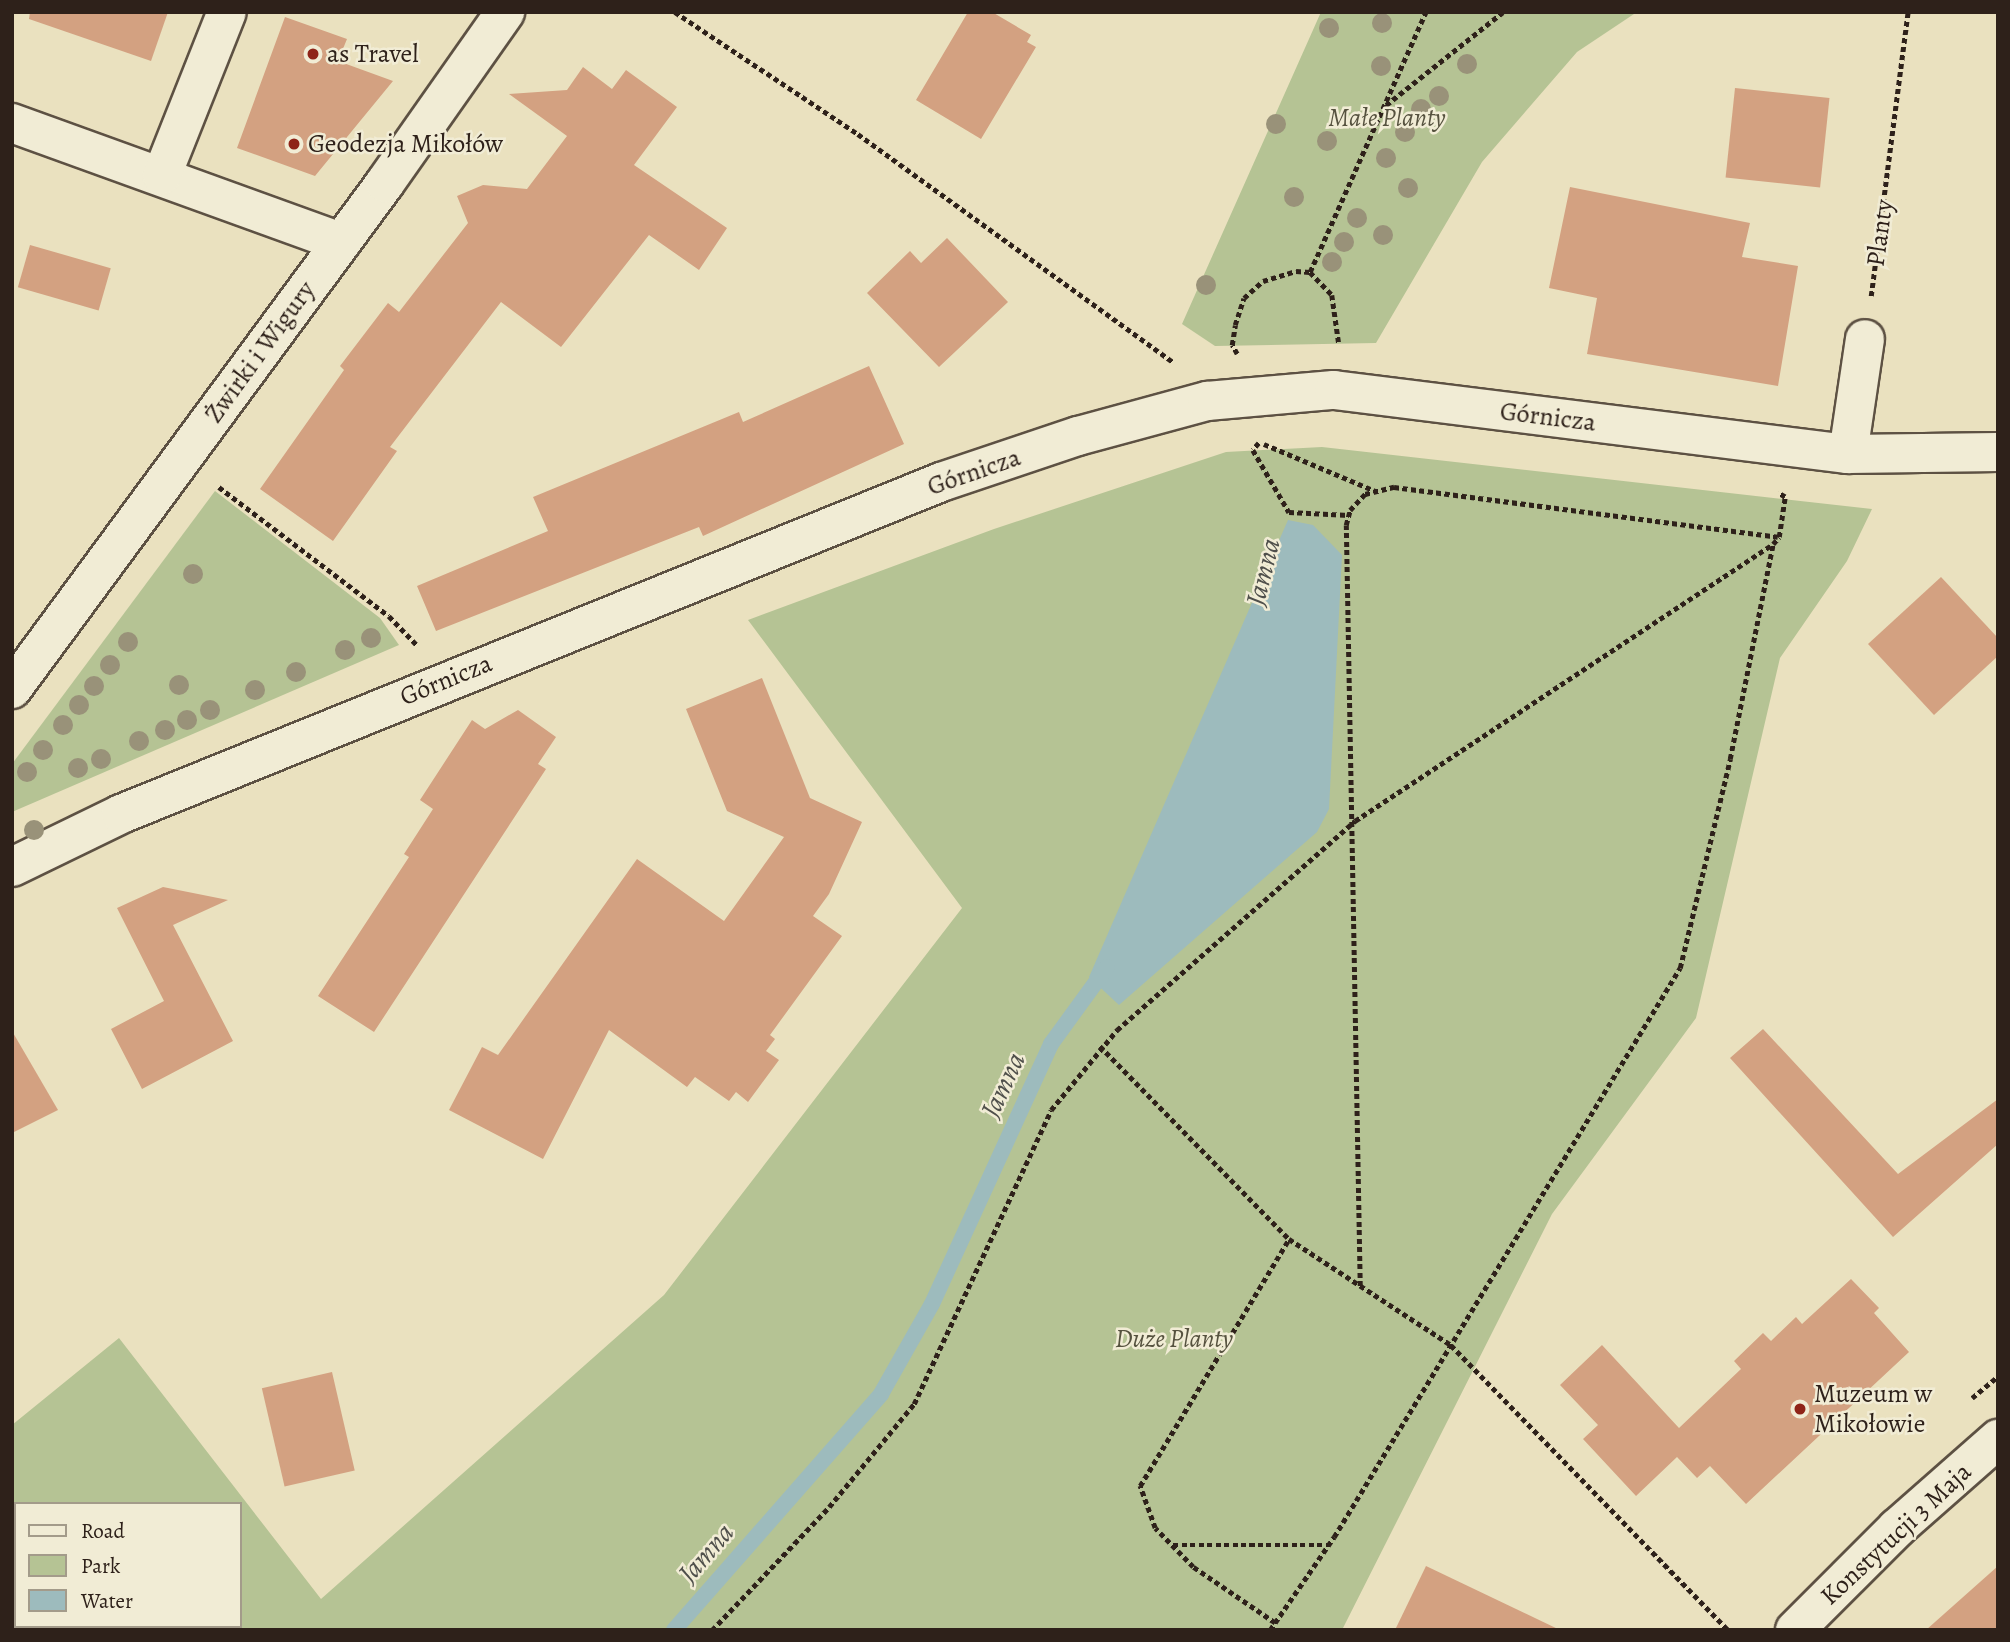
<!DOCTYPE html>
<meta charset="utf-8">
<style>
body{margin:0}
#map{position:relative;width:2010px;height:1642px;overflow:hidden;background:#eae1bf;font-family:Alegreya,serif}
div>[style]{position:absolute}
.green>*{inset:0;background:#b5c394}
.water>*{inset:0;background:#9dbbbd}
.stream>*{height:16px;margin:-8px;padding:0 8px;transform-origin:8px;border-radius:8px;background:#9dbbbd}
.building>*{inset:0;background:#d3a181;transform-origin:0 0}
.path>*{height:4.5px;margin-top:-2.25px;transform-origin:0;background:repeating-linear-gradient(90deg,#2e211a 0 5px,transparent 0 8.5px)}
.roads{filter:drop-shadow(2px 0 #5d5143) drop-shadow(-2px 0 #5d5143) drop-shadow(0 2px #5d5143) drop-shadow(0 -2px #5d5143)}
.minor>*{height:38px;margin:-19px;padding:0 19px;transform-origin:19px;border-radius:19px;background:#f1ecd5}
.trees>*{width:20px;height:20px;margin:-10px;border-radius:50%;background:#999279}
.dots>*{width:19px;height:19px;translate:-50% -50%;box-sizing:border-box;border:4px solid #f1ecd5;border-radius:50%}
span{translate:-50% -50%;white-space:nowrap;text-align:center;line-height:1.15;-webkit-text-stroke:5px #f1ecd5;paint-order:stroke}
.poi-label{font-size:26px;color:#2e211a}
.left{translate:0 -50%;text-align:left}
.park-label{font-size:26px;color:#56523f;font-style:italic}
.street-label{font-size:26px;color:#2e211a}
.water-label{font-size:28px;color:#4f4f4b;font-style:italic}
.frame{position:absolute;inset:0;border:14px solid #2e211a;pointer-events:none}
.legend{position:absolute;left:14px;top:1502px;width:228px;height:126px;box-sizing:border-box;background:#f1ecd5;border:2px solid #a39b8a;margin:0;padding:9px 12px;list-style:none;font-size:21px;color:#2e211a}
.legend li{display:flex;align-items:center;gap:14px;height:35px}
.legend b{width:35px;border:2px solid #a39b8a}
</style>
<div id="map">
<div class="green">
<div style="clip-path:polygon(1321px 12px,1637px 12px,1577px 52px,1482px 162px,1376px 343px,1215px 346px,1182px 324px)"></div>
<div style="clip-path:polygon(evenodd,1322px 447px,1872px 509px,1847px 561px,1780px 658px,1696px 1018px,1552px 1214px,1342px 1630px,12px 1630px,12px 1425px,119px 1338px,321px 1599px,664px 1295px,962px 908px,748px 620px,994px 529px,1226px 452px,1322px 447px,16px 1504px,240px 1504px,240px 1626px,16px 1626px,16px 1504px)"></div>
<div style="clip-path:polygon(215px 491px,380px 618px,399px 645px,12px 812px,12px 764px)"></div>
</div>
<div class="water">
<div style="clip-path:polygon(1288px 520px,1313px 525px,1342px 555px,1329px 809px,1317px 832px,1119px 1005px,1089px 977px)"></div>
</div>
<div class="stream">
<div style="left:674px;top:1630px;width:314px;rotate:-48.7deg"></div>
<div style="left:881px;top:1394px;width:103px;rotate:-60.5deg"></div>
<div style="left:932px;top:1304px;width:286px;rotate:-65.4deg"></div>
<div style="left:1051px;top:1044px;width:95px;rotate:-54deg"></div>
</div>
<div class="building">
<div style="clip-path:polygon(30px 12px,168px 12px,151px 61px,29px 19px)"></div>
<div style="clip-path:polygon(968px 12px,992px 12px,1031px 35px,1027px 42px,1036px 47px,981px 139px,916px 100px)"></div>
<div style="clip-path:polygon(285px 17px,347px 39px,338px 61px,393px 81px,315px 176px,237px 148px)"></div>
<div style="clip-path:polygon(583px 67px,612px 89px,626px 70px,677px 107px,634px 165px,727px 228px,699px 270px,649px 235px,561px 347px,501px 302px,390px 447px,397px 451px,333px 541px,260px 489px,344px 370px,340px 366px,388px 303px,399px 312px,468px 223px,457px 196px,483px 185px,527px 189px,567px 136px,509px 94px,567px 90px)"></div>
<div style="left:1735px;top:88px;width:95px;height:90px;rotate:6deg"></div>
<div style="clip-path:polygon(1570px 187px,1750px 223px,1742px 257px,1798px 266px,1778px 386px,1587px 354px,1597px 298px,1549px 288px)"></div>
<div style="clip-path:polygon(947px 238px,1008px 302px,939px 367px,867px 293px,910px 251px,921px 263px)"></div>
<div style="left:30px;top:245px;width:84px;height:44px;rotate:16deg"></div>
<div style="clip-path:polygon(869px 366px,904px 444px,703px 536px,699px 527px,436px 631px,417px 586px,548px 531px,533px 497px,739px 412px,743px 422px)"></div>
<div style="clip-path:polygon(1941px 577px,1998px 638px,1998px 656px,1934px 715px,1868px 644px)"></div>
<div style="clip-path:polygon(762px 678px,810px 798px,862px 822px,829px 894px,813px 916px,842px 936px,770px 1035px,775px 1039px,766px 1051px,779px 1060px,748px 1102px,736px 1092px,729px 1101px,695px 1077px,687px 1087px,609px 1030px,543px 1159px,449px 1110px,482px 1047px,498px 1055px,637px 859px,724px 921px,784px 837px,727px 811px,686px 709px)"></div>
<div style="clip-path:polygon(518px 710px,556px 737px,538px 764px,546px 769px,374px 1032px,318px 996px,409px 857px,404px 854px,433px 809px,420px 800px,472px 720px,485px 729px)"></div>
<div style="clip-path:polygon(163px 887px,228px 900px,173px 925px,233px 1041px,142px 1089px,111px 1029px,164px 1001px,117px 908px)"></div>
<div style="clip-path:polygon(1763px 1029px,1898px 1174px,1998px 1099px,1998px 1144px,1893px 1237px,1730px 1058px)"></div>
<div style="clip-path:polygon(12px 1031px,58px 1110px,12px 1133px)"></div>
<div style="clip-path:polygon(1851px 1279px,1879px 1308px,1874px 1313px,1909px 1352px,1746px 1504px,1710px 1466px,1697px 1478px,1677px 1457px,1636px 1496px,1583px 1439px,1598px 1425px,1560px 1385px,1602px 1345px,1679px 1428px,1741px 1369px,1734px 1361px,1763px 1333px,1771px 1341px,1796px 1317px,1802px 1324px)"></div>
<div style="left:332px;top:1372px;width:101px;height:72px;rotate:77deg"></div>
<div style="clip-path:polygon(1426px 1566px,1560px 1630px,1395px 1630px)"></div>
<div style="clip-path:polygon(1998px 1566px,1998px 1630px,1926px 1630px)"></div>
</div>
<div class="path">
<div style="left:675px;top:12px;width:220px;rotate:33.7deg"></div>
<div style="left:858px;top:134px;width:389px;rotate:35.9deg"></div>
<div style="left:1386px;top:105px;width:149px;rotate:-38.5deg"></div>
<div style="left:1310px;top:272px;width:285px;rotate:-66deg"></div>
<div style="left:1871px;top:296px;width:286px;rotate:-82.6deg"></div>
<div style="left:1237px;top:354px;width:10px;rotate:-119deg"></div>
<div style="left:1232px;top:345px;width:20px;rotate:-81deg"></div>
<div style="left:1235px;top:325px;width:28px;rotate:-72deg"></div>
<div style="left:1244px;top:298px;width:25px;rotate:-42deg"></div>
<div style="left:1263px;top:281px;width:34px;rotate:-17deg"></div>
<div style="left:1296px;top:271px;width:14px;rotate:4deg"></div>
<div style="left:1310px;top:272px;width:32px;rotate:46deg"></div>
<div style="left:1332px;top:295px;width:49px;rotate:81.9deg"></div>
<div style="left:1259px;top:443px;width:9px;rotate:131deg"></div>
<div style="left:1253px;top:450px;width:72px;rotate:59.9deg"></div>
<div style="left:1289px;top:512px;width:60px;rotate:2.9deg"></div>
<div style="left:1264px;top:444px;width:121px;rotate:22.9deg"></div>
<div style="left:219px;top:487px;width:213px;rotate:37.2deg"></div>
<div style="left:389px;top:616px;width:40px;rotate:46deg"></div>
<div style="left:1100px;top:1046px;width:270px;rotate:45.6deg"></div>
<div style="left:1289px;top:1239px;width:194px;rotate:33.2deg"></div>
<div style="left:1451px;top:1345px;width:397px;rotate:45.8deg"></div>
<div style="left:1360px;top:1286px;width:761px;rotate:-91.05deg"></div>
<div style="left:1346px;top:525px;width:16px;rotate:-75deg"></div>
<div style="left:1350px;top:510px;width:22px;rotate:-47deg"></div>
<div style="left:1365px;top:494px;width:30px;rotate:-14deg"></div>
<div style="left:1394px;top:487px;width:387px;rotate:7.4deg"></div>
<div style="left:1972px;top:1398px;width:34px;rotate:-40deg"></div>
<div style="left:1173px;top:1545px;width:155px"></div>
<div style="left:1275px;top:1623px;width:99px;rotate:-145.7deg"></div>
<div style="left:1193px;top:1567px;width:54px;rotate:-134.3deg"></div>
<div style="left:1155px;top:1528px;width:45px;rotate:-109.7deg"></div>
<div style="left:1140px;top:1486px;width:288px;rotate:-58.9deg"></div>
<div style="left:712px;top:1630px;width:170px;rotate:-46.4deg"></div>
<div style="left:829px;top:1507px;width:134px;rotate:-50.5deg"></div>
<div style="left:914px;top:1404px;width:324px;rotate:-65deg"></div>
<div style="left:1051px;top:1110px;width:104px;rotate:-50.5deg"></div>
<div style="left:1117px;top:1030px;width:317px;rotate:-41.3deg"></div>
<div style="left:1355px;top:821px;width:501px;rotate:-33.53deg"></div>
<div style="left:1270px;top:1630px;width:113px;rotate:-55.5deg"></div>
<div style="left:1334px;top:1537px;width:666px;rotate:-58.7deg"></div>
<div style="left:1680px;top:968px;width:215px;rotate:-76.5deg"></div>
<div style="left:1730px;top:759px;width:219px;rotate:-78.7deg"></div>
<div style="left:1773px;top:544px;width:9px;rotate:-49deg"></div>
<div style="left:1779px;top:537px;width:40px;rotate:-81.5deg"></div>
<div style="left:1785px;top:497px;width:8px;rotate:-150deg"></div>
</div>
<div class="roads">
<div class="minor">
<div style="left:12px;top:123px;width:350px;rotate:19.9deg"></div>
<div style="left:162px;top:175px;width:175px;rotate:-68.3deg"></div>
<div style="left:1848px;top:454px;width:116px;rotate:-81.6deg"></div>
<div style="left:12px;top:689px;width:629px;rotate:-53.6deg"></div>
<div style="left:385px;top:183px;width:209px;rotate:-54.9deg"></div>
<div style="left:12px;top:867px;width:121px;rotate:-25.9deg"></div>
<div style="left:121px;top:814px;width:885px;rotate:-22.04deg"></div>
<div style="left:941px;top:482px;width:145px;rotate:-18.6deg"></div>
<div style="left:1078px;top:436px;width:134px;rotate:-15.2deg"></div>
<div style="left:1207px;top:401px;width:127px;rotate:-5deg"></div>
<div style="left:1334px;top:390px;width:518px;rotate:7.1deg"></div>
<div style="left:1848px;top:454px;width:150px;rotate:-0.8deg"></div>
<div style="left:1795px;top:1630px;width:144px;rotate:-45deg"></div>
<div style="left:1897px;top:1528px;width:135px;rotate:-41.4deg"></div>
</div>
</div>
<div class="trees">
<div style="left:1382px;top:23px"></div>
<div style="left:1329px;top:28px"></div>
<div style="left:1467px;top:64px"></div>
<div style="left:1381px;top:66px"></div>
<div style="left:1439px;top:96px"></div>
<div style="left:1421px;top:109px"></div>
<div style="left:1276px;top:124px"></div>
<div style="left:1405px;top:132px"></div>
<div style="left:1327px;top:141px"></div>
<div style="left:1386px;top:158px"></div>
<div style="left:1408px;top:188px"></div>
<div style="left:1294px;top:197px"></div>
<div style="left:1357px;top:218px"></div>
<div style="left:1383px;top:235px"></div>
<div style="left:1344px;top:242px"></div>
<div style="left:1332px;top:262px"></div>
<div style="left:1206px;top:285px"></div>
<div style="left:193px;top:574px"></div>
<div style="left:371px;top:638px"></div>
<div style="left:128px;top:642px"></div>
<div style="left:345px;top:650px"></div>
<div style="left:110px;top:665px"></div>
<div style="left:296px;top:672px"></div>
<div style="left:179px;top:685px"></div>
<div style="left:94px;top:686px"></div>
<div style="left:255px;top:690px"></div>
<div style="left:79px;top:705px"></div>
<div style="left:210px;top:710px"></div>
<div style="left:187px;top:720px"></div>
<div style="left:63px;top:725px"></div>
<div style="left:165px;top:730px"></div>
<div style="left:139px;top:741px"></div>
<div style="left:43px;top:750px"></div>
<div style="left:101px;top:759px"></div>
<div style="left:78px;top:768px"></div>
<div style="left:27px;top:772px"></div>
<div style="left:34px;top:830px"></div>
</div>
<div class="dots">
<div style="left:313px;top:54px;background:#8f2418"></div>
<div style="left:294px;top:144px;background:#8f2418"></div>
<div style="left:1800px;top:1409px;background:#8f2418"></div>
</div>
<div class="poi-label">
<span class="left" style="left:327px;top:54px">as Travel</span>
<span class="left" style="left:308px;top:144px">Geodezja Mikołów</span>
<span class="left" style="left:1814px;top:1409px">Muzeum w<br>Mikołowie</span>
</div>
<div class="park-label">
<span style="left:1387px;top:118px">Małe Planty</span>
<span style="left:1174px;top:1339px">Duże Planty</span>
</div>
<div class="street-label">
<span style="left:1880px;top:233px;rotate:-82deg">Planty</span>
<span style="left:260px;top:352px;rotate:-54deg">Żwirki i Wigury</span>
<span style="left:1548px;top:417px;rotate:7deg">Górnicza</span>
<span style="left:974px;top:472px;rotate:-19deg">Górnicza</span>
<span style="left:446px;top:680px;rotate:-22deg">Górnicza</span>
<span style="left:1896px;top:1534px;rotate:-43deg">Konstytucji 3 Maja</span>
</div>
<div class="water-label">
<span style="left:1263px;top:572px;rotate:-76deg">Jamna</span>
<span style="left:1003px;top:1085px;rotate:-65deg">Jamna</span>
<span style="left:706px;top:1553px;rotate:-49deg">Jamna</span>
</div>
<div class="frame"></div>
<ul class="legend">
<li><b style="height:9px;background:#f1ecd5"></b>Road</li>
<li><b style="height:19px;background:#b5c394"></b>Park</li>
<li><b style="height:19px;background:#9dbbbd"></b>Water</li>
</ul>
</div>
